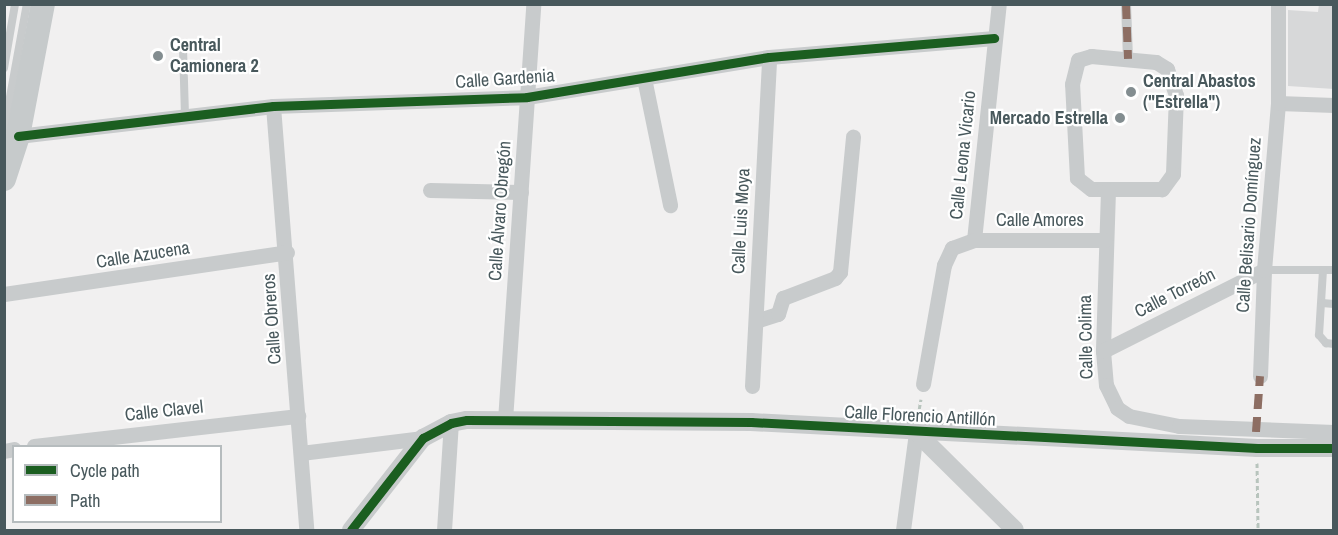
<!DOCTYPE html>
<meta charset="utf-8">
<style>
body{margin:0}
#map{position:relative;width:1338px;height:535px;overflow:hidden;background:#f1f0f0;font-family:"Archivo Narrow",sans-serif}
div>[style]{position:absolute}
.building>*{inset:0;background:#d7d8d9}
.path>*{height:3px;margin-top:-1.5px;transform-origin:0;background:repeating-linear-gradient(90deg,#b8c4bd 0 4.5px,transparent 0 7.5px)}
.service>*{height:8px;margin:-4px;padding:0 4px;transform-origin:4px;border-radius:4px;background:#c8cbcc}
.pedestrian>*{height:10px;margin:-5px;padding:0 5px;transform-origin:5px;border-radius:5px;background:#c8cbcc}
.minor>*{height:15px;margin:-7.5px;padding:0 7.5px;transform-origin:7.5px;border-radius:7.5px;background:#c8cbcc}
.tertiary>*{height:18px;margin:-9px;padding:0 9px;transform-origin:9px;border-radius:9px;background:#c8cbcc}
.primary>*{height:24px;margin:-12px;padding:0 12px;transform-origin:12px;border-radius:12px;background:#c6cacb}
.quiet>*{height:8px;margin-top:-4px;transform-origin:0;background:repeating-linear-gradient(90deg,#8d6e63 0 15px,transparent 0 23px)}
.cycleway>*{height:9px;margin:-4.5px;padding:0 4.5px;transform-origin:4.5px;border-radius:4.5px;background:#1b5e20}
.dots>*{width:16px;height:16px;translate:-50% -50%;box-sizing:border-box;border:3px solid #fff;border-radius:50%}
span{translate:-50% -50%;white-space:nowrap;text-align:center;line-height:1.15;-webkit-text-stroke:4.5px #fff;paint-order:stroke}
.poi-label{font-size:18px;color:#48585c;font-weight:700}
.left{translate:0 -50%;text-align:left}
.right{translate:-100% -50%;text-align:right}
.street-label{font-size:18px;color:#48585c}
.frame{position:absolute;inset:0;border:6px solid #48585c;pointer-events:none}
.legend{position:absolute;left:12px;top:445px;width:210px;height:78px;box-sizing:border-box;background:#fff;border:2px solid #b6bcbe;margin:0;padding:8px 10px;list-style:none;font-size:18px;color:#48585c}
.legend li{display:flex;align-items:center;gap:12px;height:30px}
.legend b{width:30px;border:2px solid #b6bcbe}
</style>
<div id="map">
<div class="building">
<div style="clip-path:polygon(1319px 4px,1334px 4px,1334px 89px,1288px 86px,1288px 10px,1318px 12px)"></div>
</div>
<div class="path">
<div style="left:918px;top:416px;width:17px;rotate:-80deg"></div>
<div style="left:1257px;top:463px;width:67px;rotate:89.1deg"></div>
</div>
<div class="service">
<div style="left:183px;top:48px;width:68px;rotate:88.3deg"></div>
<div style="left:4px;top:68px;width:65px;rotate:-80.2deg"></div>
<div style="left:4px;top:130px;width:128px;rotate:-79.7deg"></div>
<div style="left:1264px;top:270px;width:70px"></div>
<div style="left:1323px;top:270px;width:65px;rotate:93.5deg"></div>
<div style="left:1319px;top:335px;width:11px;rotate:49deg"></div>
<div style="left:1326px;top:343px;width:8px;rotate:7deg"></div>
<div style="left:1322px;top:303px;width:12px;rotate:5deg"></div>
</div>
<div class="pedestrian">
<div style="left:1126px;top:4px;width:55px;rotate:87.9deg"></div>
</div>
<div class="minor">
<div style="left:1091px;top:56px;width:65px;rotate:5.3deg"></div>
<div style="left:1156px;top:62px;width:13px;rotate:32deg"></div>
<div style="left:1167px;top:69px;width:28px;rotate:71deg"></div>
<div style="left:1176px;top:95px;width:79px;rotate:92.2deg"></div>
<div style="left:1173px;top:174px;width:19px;rotate:126deg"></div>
<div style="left:1162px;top:189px;width:71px;rotate:180deg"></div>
<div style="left:1091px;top:189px;width:18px;rotate:-142deg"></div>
<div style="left:1077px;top:178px;width:94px;rotate:-93deg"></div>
<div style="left:1072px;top:84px;width:25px;rotate:-76deg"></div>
<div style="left:1078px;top:60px;width:14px;rotate:-17deg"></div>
<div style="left:644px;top:78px;width:130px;rotate:78.4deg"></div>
<div style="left:1278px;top:103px;width:56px;rotate:2deg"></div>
<div style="left:273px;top:106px;width:425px;rotate:85.5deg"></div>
<div style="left:18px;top:136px;width:257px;rotate:-6.7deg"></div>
<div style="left:273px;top:106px;width:254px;rotate:-2deg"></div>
<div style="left:527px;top:97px;width:245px;rotate:-9.4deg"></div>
<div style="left:769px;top:57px;width:226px;rotate:-4.8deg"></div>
<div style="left:430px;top:190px;width:91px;rotate:1.3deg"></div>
<div style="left:1108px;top:190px;width:161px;rotate:91.8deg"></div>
<div style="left:1103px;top:351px;width:34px;rotate:85deg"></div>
<div style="left:1106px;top:385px;width:25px;rotate:64deg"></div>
<div style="left:1117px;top:408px;width:14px;rotate:34deg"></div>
<div style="left:1129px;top:416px;width:51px;rotate:11.3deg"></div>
<div style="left:1179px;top:426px;width:155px;rotate:2.2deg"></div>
<div style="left:974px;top:240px;width:237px;rotate:-84deg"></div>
<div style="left:4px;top:294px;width:286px;rotate:-8.4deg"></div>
<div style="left:756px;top:321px;width:23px;rotate:-18deg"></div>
<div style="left:778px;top:314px;width:17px;rotate:-73deg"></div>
<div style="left:783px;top:298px;width:56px;rotate:-21deg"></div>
<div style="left:835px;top:278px;width:8px;rotate:-50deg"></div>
<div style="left:840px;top:272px;width:136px;rotate:-84.5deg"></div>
<div style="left:1103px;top:351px;width:180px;rotate:-26.7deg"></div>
<div style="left:1260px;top:376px;width:106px;rotate:-87.8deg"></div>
<div style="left:1264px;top:270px;width:168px;rotate:-85.2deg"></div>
<div style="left:1278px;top:103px;width:99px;rotate:-90deg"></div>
<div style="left:923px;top:384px;width:121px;rotate:-80deg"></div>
<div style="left:944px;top:265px;width:19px;rotate:-65deg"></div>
<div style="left:952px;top:248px;width:23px;rotate:-20deg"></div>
<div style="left:974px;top:240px;width:131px"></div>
<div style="left:752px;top:386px;width:329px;rotate:-87deg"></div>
<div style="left:505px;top:420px;width:417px;rotate:-86.1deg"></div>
<div style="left:34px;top:446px;width:266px;rotate:-6.5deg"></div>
<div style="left:4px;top:451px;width:10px;rotate:-11deg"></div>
<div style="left:301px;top:453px;width:123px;rotate:-7deg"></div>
<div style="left:444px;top:530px;width:107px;rotate:-86.3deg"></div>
<div style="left:903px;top:530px;width:99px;rotate:-82.4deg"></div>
</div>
<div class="tertiary">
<div style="left:916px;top:432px;width:139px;rotate:44.7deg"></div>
<div style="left:351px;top:530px;width:117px;rotate:-52deg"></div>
<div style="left:423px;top:438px;width:32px;rotate:-28deg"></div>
<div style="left:451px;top:423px;width:16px;rotate:-11deg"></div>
<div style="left:467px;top:420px;width:284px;rotate:0.4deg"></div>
<div style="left:751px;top:422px;width:507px;rotate:2.94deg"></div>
<div style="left:1257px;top:448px;width:77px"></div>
</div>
<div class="primary">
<div style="left:4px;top:179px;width:45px;rotate:-72deg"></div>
<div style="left:18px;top:136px;width:134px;rotate:-79.3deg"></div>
</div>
<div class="quiet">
<div style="left:1126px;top:4px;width:55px;rotate:87.9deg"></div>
<div style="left:1256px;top:432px;width:56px;rotate:-85.9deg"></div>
</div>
<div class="cycleway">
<div style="left:18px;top:136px;width:257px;rotate:-6.7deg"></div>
<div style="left:273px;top:106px;width:254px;rotate:-2deg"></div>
<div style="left:527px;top:97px;width:245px;rotate:-9.4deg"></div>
<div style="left:769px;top:57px;width:226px;rotate:-4.8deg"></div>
<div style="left:351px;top:530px;width:117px;rotate:-52deg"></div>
<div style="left:423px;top:438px;width:32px;rotate:-28deg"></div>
<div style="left:451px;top:423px;width:16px;rotate:-11deg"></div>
<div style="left:467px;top:420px;width:284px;rotate:0.4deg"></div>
<div style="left:751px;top:422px;width:507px;rotate:2.94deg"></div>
<div style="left:1257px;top:448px;width:77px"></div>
</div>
<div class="dots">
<div style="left:158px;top:56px;background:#838d90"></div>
<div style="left:1131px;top:92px;background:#838d90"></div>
<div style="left:1120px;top:118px;background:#838d90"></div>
</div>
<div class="poi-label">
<span class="left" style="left:170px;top:56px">Central<br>Camionera 2</span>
<span class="left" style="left:1143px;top:92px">Central Abastos<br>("Estrella")</span>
<span class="right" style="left:1108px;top:118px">Mercado Estrella</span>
</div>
<div class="street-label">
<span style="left:505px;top:79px;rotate:-4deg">Calle Gardenia</span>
<span style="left:963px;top:155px;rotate:-84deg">Calle Leona Vicario</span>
<span style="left:500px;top:211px;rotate:-86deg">Calle Álvaro Obregón</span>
<span style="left:1040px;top:220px">Calle Amores</span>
<span style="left:741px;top:221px;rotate:-87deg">Calle Luis Moya</span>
<span style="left:1249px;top:225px;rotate:-86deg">Calle Belisario Domínguez</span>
<span style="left:143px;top:255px;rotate:-9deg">Calle Azucena</span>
<span style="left:1175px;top:293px;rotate:-27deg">Calle Torreón</span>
<span style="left:272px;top:319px;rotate:-94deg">Calle Obreros</span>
<span style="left:1086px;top:337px;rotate:-91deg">Calle Colima</span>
<span style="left:164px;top:411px;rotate:-6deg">Calle Clavel</span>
<span style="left:920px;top:416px;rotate:3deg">Calle Florencio Antillón</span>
</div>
<div class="frame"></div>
<ul class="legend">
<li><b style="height:8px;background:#1b5e20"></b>Cycle path</li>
<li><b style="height:8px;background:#8d6e63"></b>Path</li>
</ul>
</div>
